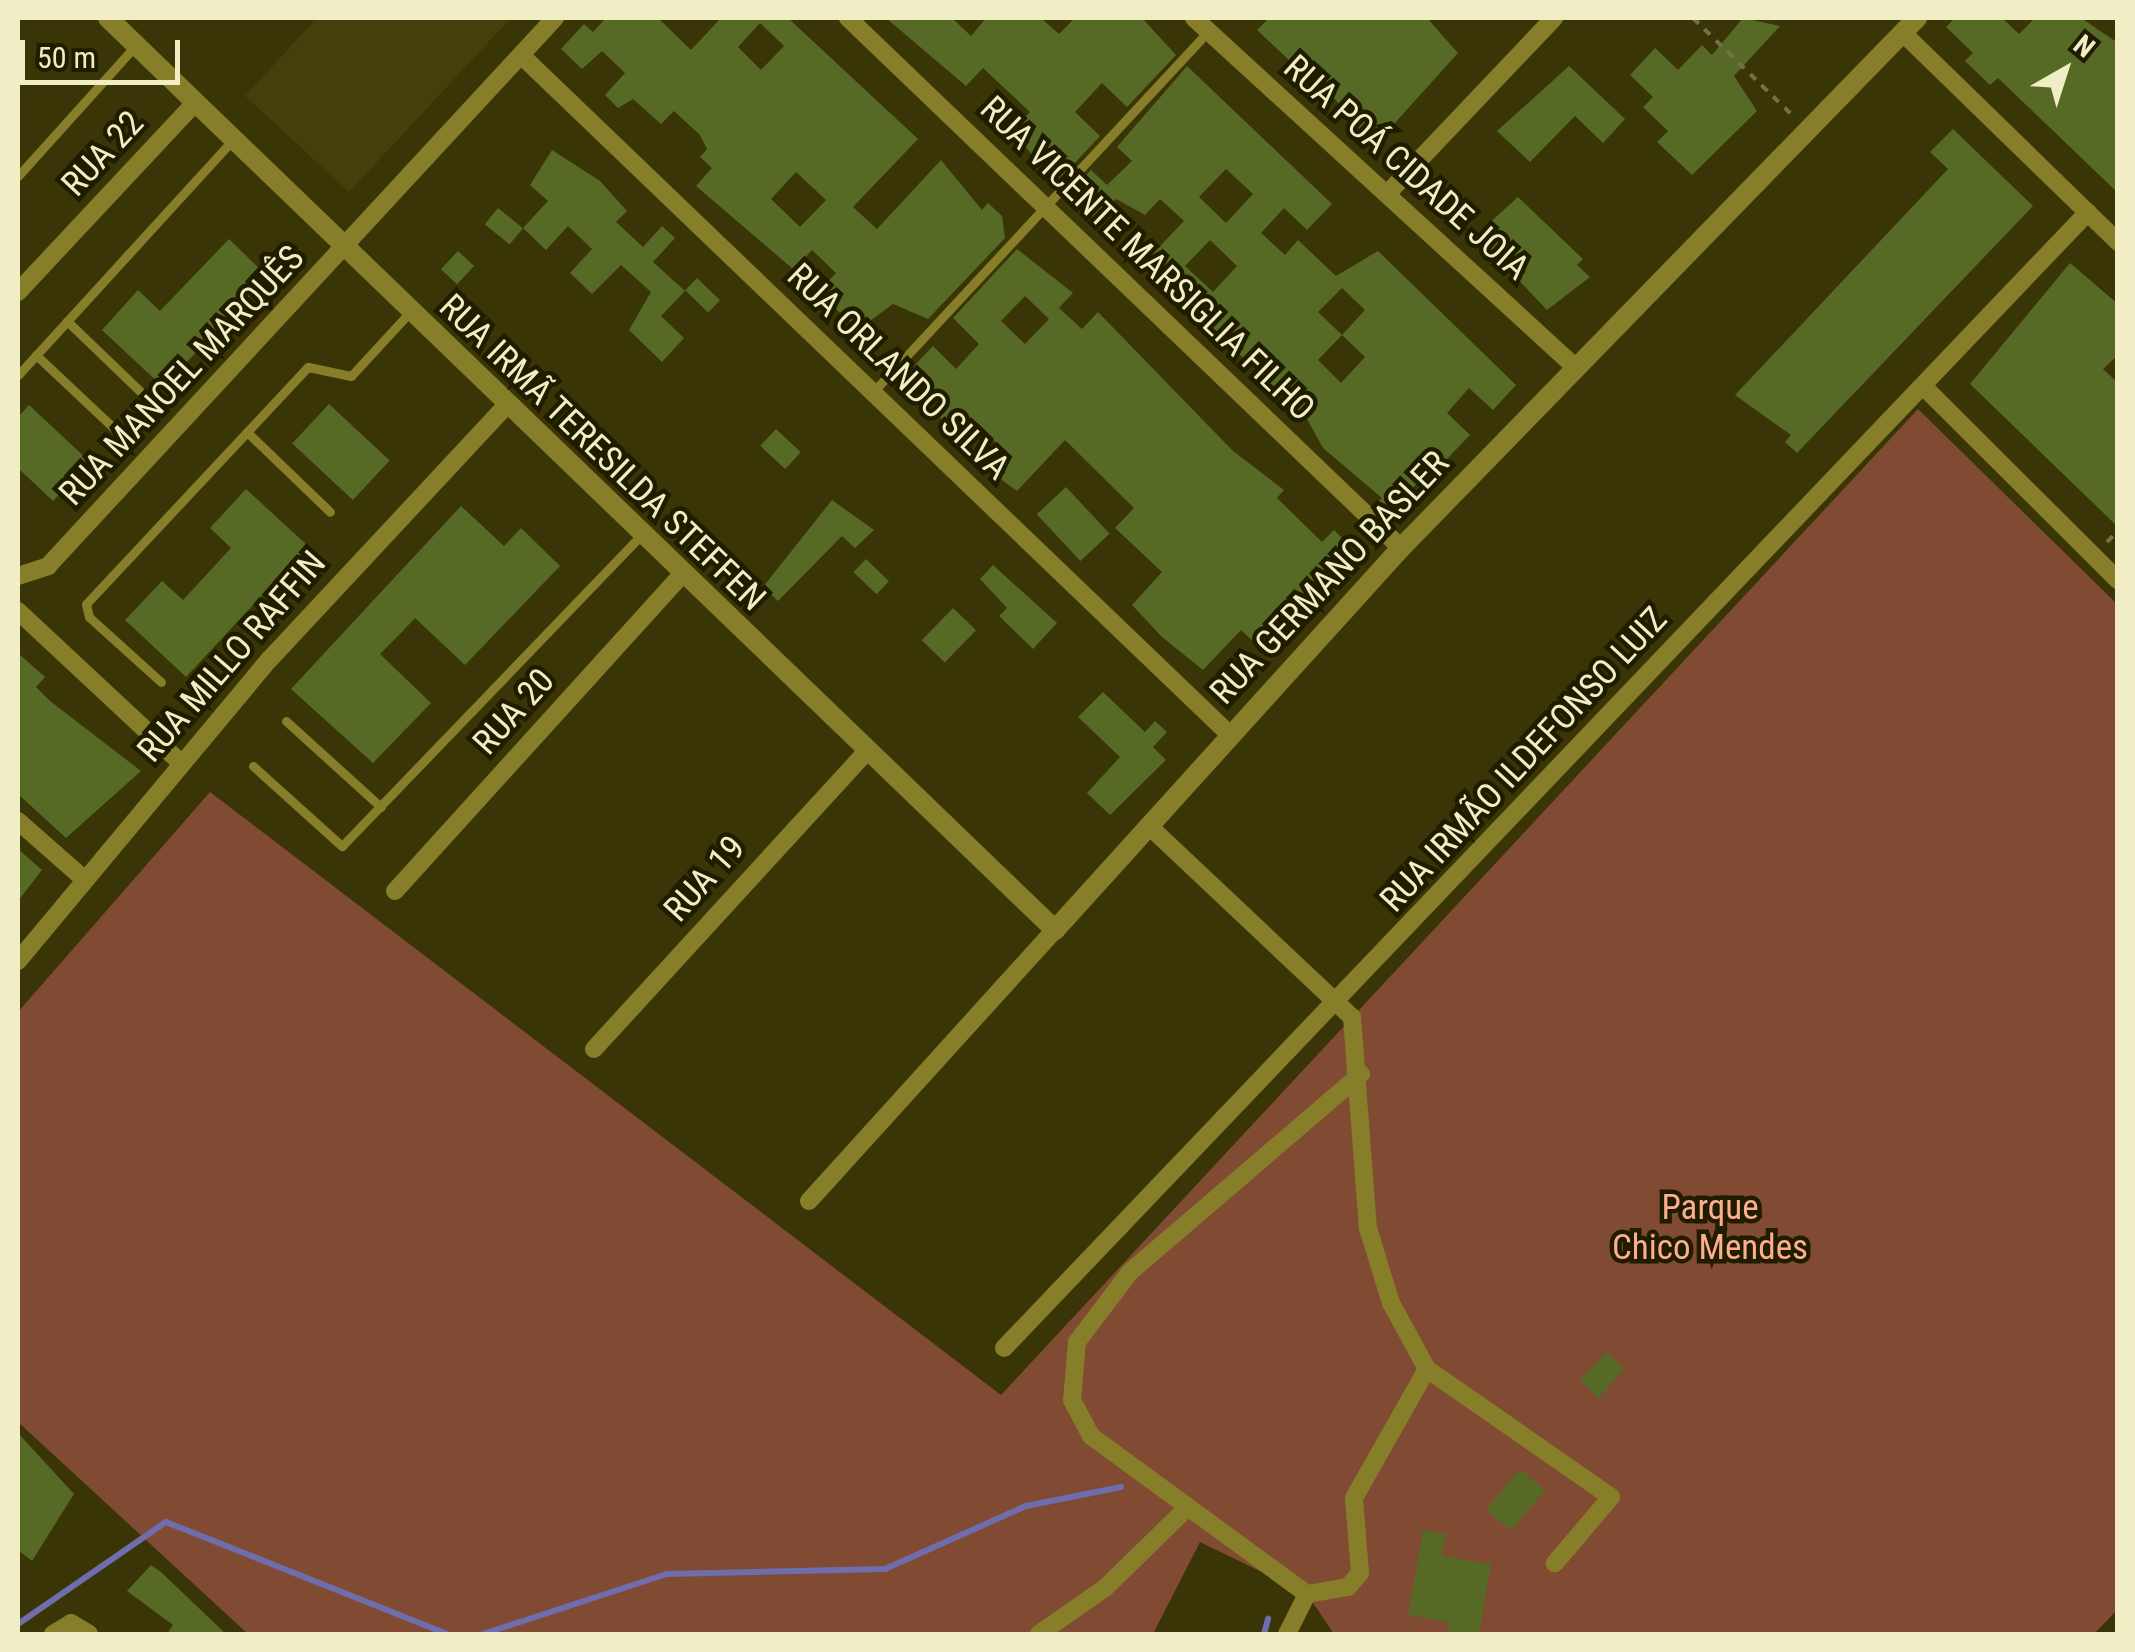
<!DOCTYPE html>
<meta charset="utf-8">
<style>
body{margin:0}
#map{position:relative;width:2135px;height:1652px;overflow:hidden;background:#393506;font-family:"Roboto Condensed",sans-serif}
div>[style]{position:absolute}
.built>*{inset:0;background:#45400b}
.green>*{inset:0;background:#814a32}
.stream>*{height:6px;margin:-3px;padding:0 3px;transform-origin:3px;border-radius:3px;background:#6f6dad}
.building>*{inset:0;background:#566a25;transform-origin:0 0}
.path>*{height:4px;margin-top:-2px;transform-origin:0;background:repeating-linear-gradient(90deg,#737043 0 8px,transparent 0 16px)}
.service>*{height:9px;margin:-4.5px;padding:0 4.5px;transform-origin:4.5px;border-radius:4.5px;background:#877e29}
.minor>*{height:18px;margin:-9px;padding:0 9px;transform-origin:9px;border-radius:9px;background:#877e29}
.tertiary>*{height:20px;margin:-10px;padding:0 10px;transform-origin:10px;border-radius:10px;background:#877e29}
span{translate:-50% -50%;white-space:nowrap;text-align:center;line-height:1.15;-webkit-text-stroke:9px #201c00;paint-order:stroke}
.street-label{font-size:35px;color:#f1eec6}
.park-label{font-size:35px;color:#fcae8d}
.frame{position:absolute;inset:0;border:20px solid #f1eec6;pointer-events:none}
.north{position:absolute;left:2015px;top:20px;width:100px;height:100px;-webkit-text-stroke:8px #201c00;paint-order:stroke;rotate:39deg;font-size:28px;font-weight:700;line-height:40px;text-align:center;color:#f1eec6}
.north::after{content:'';display:block;margin:auto;width:35px;height:45px;background:#f1eec6;clip-path:polygon(50% 0,100% 100%,50% 72%,0 100%)}
.scale{position:absolute;left:20px;top:40px;width:160px;height:45px;box-sizing:border-box;border:5px solid #f1eec6;border-top:0;padding-left:12px;font-size:30px;line-height:35px;white-space:nowrap;color:#f1eec6;-webkit-text-stroke:8px #201c00;paint-order:stroke}
</style>
<div id="map">
<div class="built">
<div style="clip-path:polygon(317px 18px,511px 18px,349px 192px,245px 96px)"></div>
</div>
<div class="green">
<div style="clip-path:polygon(1918px 409px,2117px 604px,2117px 1610px,2094px 1634px,1334px 1634px,1307px 1594px,1200px 1542px,1153px 1634px,248px 1634px,18px 1422px,18px 1012px,210px 792px,1001px 1395px)"></div>
</div>
<div class="stream">
<div style="left:18px;top:1624px;width:180px;rotate:-34.6deg"></div>
<div style="left:166px;top:1522px;width:302px;rotate:21.7deg"></div>
<div style="left:483px;top:1634px;width:194px;rotate:-18.1deg"></div>
<div style="left:667px;top:1574px;width:218px;rotate:-1.3deg"></div>
<div style="left:885px;top:1569px;width:154px;rotate:-24.1deg"></div>
<div style="left:1026px;top:1506px;width:97px;rotate:-11.3deg"></div>
<div style="left:1264px;top:1634px;width:16px;rotate:-75deg"></div>
</div>
<div class="building">
<div style="clip-path:polygon(evenodd,606px 18px,658px 18px,691px 50px,721px 18px,788px 18px,918px 139px,853px 207px,877px 229px,941px 160px,982px 210px,988px 203px,1002px 216px,1005px 238px,928px 319px,893px 304px,859px 329px,817px 293px,836px 273px,812px 250px,794px 270px,696px 186px,712px 168px,700px 157px,707px 149px,700px 135px,674px 111px,661px 124px,633px 99px,618px 108px,605px 95px,625px 73px,602px 51px,582px 69px,561px 49px,584px 24px,593px 32px,606px 18px,760px 23px,784px 46px,761px 70px,738px 47px,760px 23px,606px 18px,796px 172px,826px 200px,800px 227px,771px 199px,796px 172px)"></div>
<div style="clip-path:polygon(886px 18px,952px 18px,971px 36px,986px 18px,1041px 18px,1059px 34px,1075px 18px,1142px 18px,1176px 55px,1127px 107px,1102px 83px,1075px 112px,1100px 136px,1056px 183px,1012px 131px,1030px 112px,983px 68px,966px 86px)"></div>
<div style="clip-path:polygon(1269px 18px,1427px 18px,1458px 53px,1374px 146px,1322px 84px,1329px 77px,1302px 52px,1292px 63px,1257px 30px)"></div>
<div style="clip-path:polygon(1743px 18px,1780px 26px,1734px 76px,1757px 111px,1692px 175px,1657px 142px,1668px 131px,1643px 107px,1653px 97px,1630px 75px,1655px 48px,1678px 70px,1702px 45px,1712px 55px)"></div>
<div style="clip-path:polygon(1955px 18px,2002px 18px,2019px 34px,2035px 18px,2081px 18px,2118px 43px,2118px 193px,1998px 78px,1990px 85px,1965px 61px,1973px 53px,1946px 27px)"></div>
<div style="clip-path:polygon(evenodd,1187px 66px,1332px 204px,1307px 230px,1284px 208px,1261px 233px,1285px 255px,1298px 240px,1336px 276px,1378px 251px,1516px 385px,1493px 410px,1469px 388px,1447px 413px,1470px 435px,1443px 463px,1436px 456px,1390px 520px,1374px 505px,1382px 498px,1323px 448px,1307px 419px,1144px 263px,1184px 221px,1160px 199px,1145px 215px,1116px 199px,1096px 220px,1068px 194px,1091px 170px,1107px 185px,1132px 161px,1117px 147px,1187px 66px,1226px 169px,1253px 194px,1226px 223px,1199px 197px,1226px 169px,1187px 66px,1210px 240px,1237px 266px,1213px 292px,1185px 266px,1210px 240px,1187px 66px,1342px 288px,1365px 310px,1342px 335px,1318px 312px,1342px 288px,1187px 66px,1342px 335px,1365px 357px,1341px 383px,1318px 360px,1342px 335px)"></div>
<div style="clip-path:polygon(1569px 66px,1625px 119px,1603px 143px,1575px 116px,1530px 162px,1497px 131px)"></div>
<div style="clip-path:polygon(1953px 129px,2033px 206px,1797px 453px,1785px 442px,1791px 435px,1735px 395px,1948px 169px,1930px 152px)"></div>
<div style="clip-path:polygon(552px 150px,600px 181px,627px 211px,616px 222px,643px 247px,662px 226px,675px 238px,653px 262px,685px 291px,661px 316px,684px 338px,662px 362px,629px 330px,651px 292px,621px 265px,592px 294px,570px 273px,592px 249px,568px 226px,546px 250px,523px 228px,548px 201px,530px 185px)"></div>
<div style="clip-path:polygon(1518px 197px,1583px 259px,1577px 265px,1590px 277px,1547px 310px,1476px 235px)"></div>
<div style="left:498px;top:208px;width:32px;height:21px;rotate:39deg"></div>
<div style="clip-path:polygon(229px 239px,268px 277px,163px 387px,102px 330px,138px 290px,160px 311px)"></div>
<div style="clip-path:polygon(evenodd,1017px 249px,1073px 293px,1052px 315px,1059px 308px,1082px 329px,1098px 312px,1233px 451px,1284px 490px,1277px 498px,1322px 542px,1334px 530px,1348px 544px,1312px 582px,1322px 591px,1264px 652px,1241px 630px,1203px 670px,1162px 637px,1132px 605px,1162px 572px,1115px 528px,1134px 508px,1065px 440px,1017px 491px,991px 472px,1008px 454px,985px 432px,970px 448px,946px 427px,934px 407px,942px 398px,912px 368px,933px 346px,956px 369px,979px 344px,953px 318px,1017px 249px,1025px 296px,1049px 319px,1025px 344px,1001px 321px,1025px 296px)"></div>
<div style="left:458px;top:251px;width:22px;height:25px;rotate:43deg"></div>
<div style="clip-path:polygon(2070px 263px,2118px 304px,2118px 355px,2103px 369px,2118px 383px,2118px 527px,1970px 384px)"></div>
<div style="left:697px;top:278px;width:32px;height:17px;rotate:44deg"></div>
<div style="left:329px;top:404px;width:83px;height:54px;rotate:43deg"></div>
<div style="clip-path:polygon(29px 405px,90px 462px,53px 501px,18px 468px,18px 417px)"></div>
<div style="left:776px;top:429px;width:34px;height:23px;rotate:43deg"></div>
<div style="left:1066px;top:487px;width:64px;height:40px;rotate:47deg"></div>
<div style="clip-path:polygon(246px 489px,308px 546px,186px 677px,125px 620px,162px 581px,183px 600px,231px 548px,210px 528px)"></div>
<div style="clip-path:polygon(832px 500px,874px 530px,855px 548px,842px 536px,778px 601px,763px 587px)"></div>
<div style="clip-path:polygon(461px 506px,504px 546px,521px 528px,560px 566px,465px 665px,415px 618px,400px 634px,380px 654px,431px 703px,373px 763px,291px 689px)"></div>
<div style="left:866px;top:559px;width:32px;height:18px;rotate:44deg"></div>
<div style="clip-path:polygon(993px 565px,1057px 623px,1033px 649px,999px 616px,1007px 608px,980px 579px)"></div>
<div style="left:953px;top:608px;width:32px;height:45px;rotate:44deg"></div>
<div style="clip-path:polygon(18px 653px,45px 677px,36px 687px,50px 701px,141px 771px,66px 838px,18px 794px)"></div>
<div style="clip-path:polygon(1103px 692px,1145px 732px,1155px 721px,1167px 732px,1153px 747px,1166px 760px,1110px 815px,1087px 793px,1120px 757px,1078px 717px)"></div>
<div style="clip-path:polygon(18px 849px,42px 870px,18px 901px)"></div>
<div style="left:1606px;top:1352px;width:25px;height:39px;rotate:42deg"></div>
<div style="clip-path:polygon(18px 1433px,74px 1494px,32px 1561px,18px 1550px)"></div>
<div style="left:1520px;top:1469px;width:33px;height:53px;rotate:40deg"></div>
<div style="clip-path:polygon(1423px 1530px,1446px 1534px,1442px 1556px,1491px 1564px,1479px 1634px,1447px 1634px,1449px 1622px,1408px 1615px)"></div>
<div style="clip-path:polygon(151px 1565px,161px 1572px,226px 1634px,167px 1634px,173px 1625px,127px 1591px)"></div>
</div>
<div class="path">
<div style="left:1693px;top:18px;width:140px;rotate:44.4deg"></div>
<div style="left:2107px;top:542px;width:16px;rotate:-45deg"></div>
</div>
<div class="service">
<div style="left:18px;top:176px;width:176px;rotate:-48deg"></div>
<div style="left:67px;top:321px;width:114px;rotate:43.9deg"></div>
<div style="left:36px;top:355px;width:112px;rotate:43.2deg"></div>
<div style="left:18px;top:375px;width:317px;rotate:-47.6deg"></div>
<div style="left:873px;top:392px;width:492px;rotate:-47.1deg"></div>
<div style="left:247px;top:432px;width:115px;rotate:43.9deg"></div>
<div style="left:161px;top:682px;width:97px;rotate:-137.9deg"></div>
<div style="left:89px;top:617px;width:13px;rotate:-103deg"></div>
<div style="left:86px;top:604px;width:325px;rotate:-46.9deg"></div>
<div style="left:308px;top:367px;width:44px;rotate:11.8deg"></div>
<div style="left:351px;top:376px;width:87px;rotate:-47.3deg"></div>
<div style="left:286px;top:721px;width:128px;rotate:42.2deg"></div>
<div style="left:253px;top:766px;width:120px;rotate:42deg"></div>
<div style="left:342px;top:846px;width:431px;rotate:-46.1deg"></div>
</div>
<div class="minor">
<div style="left:848px;top:18px;width:766px;rotate:43.78deg"></div>
<div style="left:1194px;top:18px;width:515px;rotate:42.48deg"></div>
<div style="left:1903px;top:33px;width:300px;rotate:44.2deg"></div>
<div style="left:522px;top:56px;width:980px;rotate:43.8deg"></div>
<div style="left:1387px;top:194px;width:243px;rotate:-46.5deg"></div>
<div style="left:18px;top:292px;width:258px;rotate:-46.9deg"></div>
<div style="left:1923px;top:386px;width:275px;rotate:44.9deg"></div>
<div style="left:18px;top:576px;width:32px;rotate:-18deg"></div>
<div style="left:48px;top:566px;width:747px;rotate:-47.23deg"></div>
<div style="left:18px;top:611px;width:223px;rotate:43deg"></div>
<div style="left:18px;top:821px;width:89px;rotate:41.4deg"></div>
<div style="left:1149px;top:826px;width:279px;rotate:43.3deg"></div>
<div style="left:1352px;top:1017px;width:212px;rotate:85.7deg"></div>
<div style="left:1368px;top:1228px;width:78px;rotate:73deg"></div>
<div style="left:1391px;top:1303px;width:75px;rotate:61.4deg"></div>
<div style="left:1427px;top:1369px;width:224px;rotate:34.8deg"></div>
<div style="left:1611px;top:1497px;width:87px;rotate:130.3deg"></div>
<div style="left:395px;top:891px;width:425px;rotate:-47.8deg"></div>
<div style="left:18px;top:961px;width:392px;rotate:-50.2deg"></div>
<div style="left:269px;top:660px;width:349px;rotate:-47deg"></div>
<div style="left:594px;top:1049px;width:401px;rotate:-47.5deg"></div>
<div style="left:1361px;top:1074px;width:304px;rotate:139.4deg"></div>
<div style="left:1130px;top:1272px;width:88px;rotate:127.1deg"></div>
<div style="left:1077px;top:1342px;width:58px;rotate:94.9deg"></div>
<div style="left:1072px;top:1400px;width:41px;rotate:62.2deg"></div>
<div style="left:1091px;top:1436px;width:268px;rotate:36.2deg"></div>
<div style="left:1307px;top:1594px;width:42px;rotate:-9.7deg"></div>
<div style="left:1348px;top:1587px;width:18px;rotate:-49deg"></div>
<div style="left:1360px;top:1573px;width:75px;rotate:-94.6deg"></div>
<div style="left:1354px;top:1498px;width:148px;rotate:-60.5deg"></div>
<div style="left:809px;top:1201px;width:366px;rotate:-47.8deg"></div>
<div style="left:1004px;top:1348px;width:1570px;rotate:-46.34deg"></div>
<div style="left:53px;top:1634px;width:21px;rotate:-31deg"></div>
<div style="left:71px;top:1623px;width:21px;rotate:31deg"></div>
<div style="left:1039px;top:1634px;width:80px;rotate:-34.9deg"></div>
<div style="left:1105px;top:1588px;width:116px;rotate:-44.3deg"></div>
<div style="left:1287px;top:1634px;width:45px;rotate:-63.4deg"></div>
</div>
<div class="tertiary">
<div style="left:108px;top:18px;width:1315px;rotate:43.92deg"></div>
<div style="left:1055px;top:930px;width:515px;rotate:-47.83deg"></div>
<div style="left:1401px;top:548px;width:740px;rotate:-45.77deg"></div>
</div>
<div class="street-label">
<span style="left:103px;top:154px;rotate:-47deg">RUA 22</span>
<span style="left:1406px;top:168px;rotate:42deg">RUA POÁ CIDADE JOIA</span>
<span style="left:1147px;top:259px;rotate:44deg">RUA VICENTE MARSIGLIA FILHO</span>
<span style="left:898px;top:372px;rotate:44deg">RUA ORLANDO SILVA</span>
<span style="left:182px;top:376px;rotate:-47deg">RUA MANOEL MARQUÊS</span>
<span style="left:602px;top:453px;rotate:44deg">RUA IRMÃ TERESILDA STEFFEN</span>
<span style="left:1330px;top:578px;rotate:-47deg">RUA GERMANO BASLER</span>
<span style="left:232px;top:657px;rotate:-49deg">RUA MILLO RAFFIN</span>
<span style="left:514px;top:712px;rotate:-48deg">RUA 20</span>
<span style="left:1524px;top:760px;rotate:-47deg">RUA IRMÃO ILDEFONSO LUIZ</span>
<span style="left:705px;top:879px;rotate:-48deg">RUA 19</span>
</div>
<div class="park-label">
<span style="left:1710px;top:1228px">Parque<br>Chico Mendes</span>
</div>
<div class="frame"></div>
<div class="north">N</div>
<div class="scale">50 m</div>
</div>
